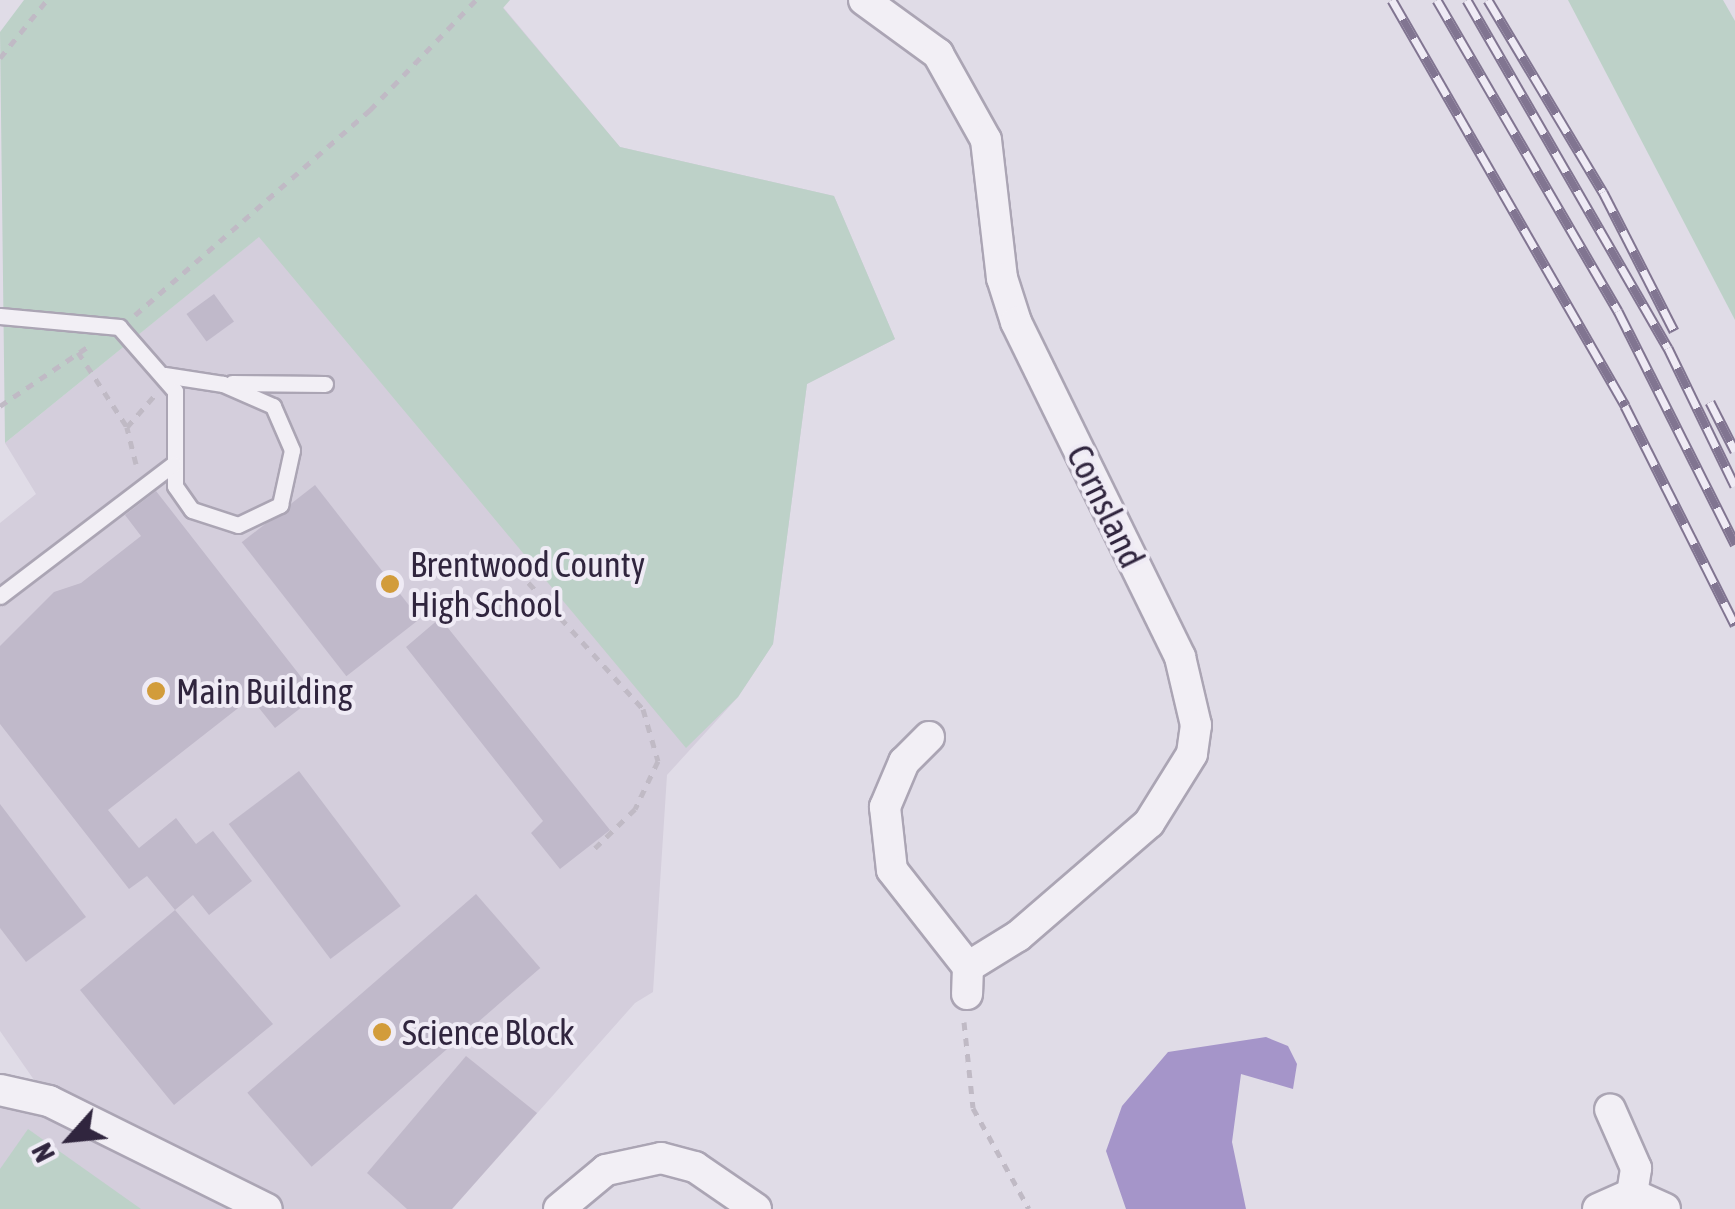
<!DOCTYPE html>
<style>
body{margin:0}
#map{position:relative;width:1735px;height:1209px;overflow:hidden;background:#e0dce7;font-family:"Asap Condensed",sans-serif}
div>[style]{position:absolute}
.built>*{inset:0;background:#d4cedc}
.green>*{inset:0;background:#bdd1c8}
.water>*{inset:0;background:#a595c9}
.building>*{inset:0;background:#c0b9ca;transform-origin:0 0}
.path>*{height:5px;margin-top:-2.5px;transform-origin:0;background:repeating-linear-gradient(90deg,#c0bac5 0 8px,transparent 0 16px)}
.roads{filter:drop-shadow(2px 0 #aba5b4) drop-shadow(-2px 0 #aba5b4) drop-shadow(0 2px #aba5b4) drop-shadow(0 -2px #aba5b4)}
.lane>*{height:15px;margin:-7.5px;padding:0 7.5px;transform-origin:7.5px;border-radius:7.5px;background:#f2eff5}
.street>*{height:30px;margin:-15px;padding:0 15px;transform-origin:15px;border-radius:15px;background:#f2eff5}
.rail>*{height:11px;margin-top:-5.5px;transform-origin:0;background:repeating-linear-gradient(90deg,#efebf5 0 22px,#817591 0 44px);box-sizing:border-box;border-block:2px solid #817591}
.dots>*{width:28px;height:28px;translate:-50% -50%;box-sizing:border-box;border:5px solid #efebf5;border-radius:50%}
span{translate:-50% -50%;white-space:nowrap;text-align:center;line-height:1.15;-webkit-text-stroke:8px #efebf5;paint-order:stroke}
.street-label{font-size:35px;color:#30253e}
.poi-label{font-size:35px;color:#30253e}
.left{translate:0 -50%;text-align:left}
.north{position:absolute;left:20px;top:1089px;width:100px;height:100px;-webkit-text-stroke:8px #efebf5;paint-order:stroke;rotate:243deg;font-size:28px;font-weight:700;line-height:40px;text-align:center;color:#30253e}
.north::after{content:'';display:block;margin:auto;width:35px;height:45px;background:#30253e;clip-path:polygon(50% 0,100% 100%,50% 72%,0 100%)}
</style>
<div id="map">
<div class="built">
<div style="clip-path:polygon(503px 7px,620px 147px,834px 196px,895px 339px,807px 384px,773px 644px,738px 697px,667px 775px,653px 992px,635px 1003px,452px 1209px,0 1209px,0 1090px,48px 1100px,0 1031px,0 523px,36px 494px,5px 443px,346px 166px)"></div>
</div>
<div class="green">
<div style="clip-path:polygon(24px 0,510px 0,503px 8px,620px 147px,834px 196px,895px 339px,807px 384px,773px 644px,738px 697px,686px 748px,259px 237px,5px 443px,0 32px)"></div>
<div style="clip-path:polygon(1568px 0,1723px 0,1735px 21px,1735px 320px)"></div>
<div style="clip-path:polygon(28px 1129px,141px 1209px,0 1209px,0 1169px)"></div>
</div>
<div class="water">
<div style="clip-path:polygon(1266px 1037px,1288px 1046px,1297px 1064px,1293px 1089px,1241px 1074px,1232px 1142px,1246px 1209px,1126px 1209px,1106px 1151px,1122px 1106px,1168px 1052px)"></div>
</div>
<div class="building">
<div style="left:214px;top:294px;width:34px;height:34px;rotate:54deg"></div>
<div style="left:315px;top:485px;width:170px;height:93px;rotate:52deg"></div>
<div style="clip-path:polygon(156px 491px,316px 696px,275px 728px,251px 698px,108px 810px,139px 848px,176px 818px,196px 844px,213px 831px,252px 881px,209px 915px,193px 895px,175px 910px,273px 1024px,174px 1105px,80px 990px,175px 910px,147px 876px,129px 889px,0 724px,0 646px,54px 592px,81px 583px,141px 536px,125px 515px)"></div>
<div style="clip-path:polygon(440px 618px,610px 830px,560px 869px,531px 833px,543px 821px,406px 647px)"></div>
<div style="left:299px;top:771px;width:169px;height:88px;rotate:53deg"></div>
<div style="clip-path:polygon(0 804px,86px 917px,26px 962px,0 928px)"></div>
<div style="left:476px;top:894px;width:98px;height:303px;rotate:49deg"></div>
<div style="clip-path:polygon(466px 1056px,537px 1113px,452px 1209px,407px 1209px,367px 1173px)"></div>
</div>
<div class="path">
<div style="left:0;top:58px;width:75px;rotate:-51deg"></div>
<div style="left:135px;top:315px;width:312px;rotate:-41.1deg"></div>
<div style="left:370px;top:110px;width:153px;rotate:-46.1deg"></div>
<div style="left:78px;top:352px;width:90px;rotate:56.8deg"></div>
<div style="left:0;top:406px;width:107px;rotate:-34deg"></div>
<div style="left:136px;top:464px;width:38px;rotate:-104deg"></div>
<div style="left:127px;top:427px;width:41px;rotate:-48.9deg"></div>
<div style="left:507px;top:559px;width:202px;rotate:47.8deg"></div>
<div style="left:643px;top:709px;width:54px;rotate:73.9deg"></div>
<div style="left:658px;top:761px;width:53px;rotate:115.6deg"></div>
<div style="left:635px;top:809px;width:62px;rotate:135.7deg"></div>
<div style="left:964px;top:1022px;width:86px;rotate:84deg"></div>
<div style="left:973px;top:1108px;width:115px;rotate:61deg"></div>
</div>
<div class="roads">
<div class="lane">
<div style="left:0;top:316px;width:120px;rotate:5.3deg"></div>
<div style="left:119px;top:327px;width:85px;rotate:48.8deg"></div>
<div style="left:175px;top:391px;width:95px;rotate:90deg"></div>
<div style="left:175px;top:486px;width:29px;rotate:55deg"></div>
<div style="left:192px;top:510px;width:48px;rotate:18.1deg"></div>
<div style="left:238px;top:525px;width:47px;rotate:-25.5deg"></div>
<div style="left:280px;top:505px;width:56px;rotate:-77.7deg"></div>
<div style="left:292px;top:450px;width:48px;rotate:-113.4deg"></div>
<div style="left:273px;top:406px;width:55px;rotate:-156.3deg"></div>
<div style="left:223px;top:384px;width:59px;rotate:-171.2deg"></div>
<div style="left:232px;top:383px;width:93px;rotate:0.6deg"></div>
<div style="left:0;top:596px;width:218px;rotate:-37.3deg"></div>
</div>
<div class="street">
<div style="left:864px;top:0;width:92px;rotate:36.1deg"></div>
<div style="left:938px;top:54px;width:98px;rotate:60.8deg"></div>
<div style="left:986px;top:140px;width:139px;rotate:83.4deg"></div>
<div style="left:1002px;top:278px;width:46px;rotate:72.3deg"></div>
<div style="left:1016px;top:322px;width:373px;rotate:63.9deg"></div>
<div style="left:1180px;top:657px;width:70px;rotate:76.8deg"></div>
<div style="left:1196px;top:725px;width:29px;rotate:98deg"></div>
<div style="left:1192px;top:754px;width:81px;rotate:121.9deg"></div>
<div style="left:1149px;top:823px;width:173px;rotate:139.2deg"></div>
<div style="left:1018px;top:936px;width:59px;rotate:148.2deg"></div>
<div style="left:968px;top:967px;width:27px;rotate:92deg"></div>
<div style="left:929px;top:737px;width:35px;rotate:135deg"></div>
<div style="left:904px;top:762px;width:49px;rotate:112.9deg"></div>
<div style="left:885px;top:807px;width:63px;rotate:83.7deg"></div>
<div style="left:892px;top:870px;width:123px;rotate:51.9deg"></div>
<div style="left:0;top:1090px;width:50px;rotate:12.7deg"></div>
<div style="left:49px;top:1101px;width:243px;rotate:26.4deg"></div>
<div style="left:1632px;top:1194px;width:36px;rotate:24deg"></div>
<div style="left:559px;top:1209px;width:61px;rotate:-39.7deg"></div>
<div style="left:606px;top:1170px;width:56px;rotate:-12.3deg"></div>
<div style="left:661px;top:1158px;width:35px;rotate:15deg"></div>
<div style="left:695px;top:1167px;width:74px;rotate:34.5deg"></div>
<div style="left:1598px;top:1209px;width:37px;rotate:-24deg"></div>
<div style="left:1632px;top:1194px;width:26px;rotate:-81deg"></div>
<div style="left:1636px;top:1168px;width:64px;rotate:-113.8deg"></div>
</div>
</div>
<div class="rail">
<div style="left:1392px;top:0;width:468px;rotate:60.1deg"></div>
<div style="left:1625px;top:406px;width:245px;rotate:63.3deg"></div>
<div style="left:1437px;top:0;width:360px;rotate:59.8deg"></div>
<div style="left:1618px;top:311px;width:261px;rotate:63.3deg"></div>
<div style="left:1467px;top:0;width:402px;rotate:60deg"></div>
<div style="left:1668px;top:348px;width:153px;rotate:64.1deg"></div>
<div style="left:1488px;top:0;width:224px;rotate:59.1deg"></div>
<div style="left:1603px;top:192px;width:156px;rotate:62.9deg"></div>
<div style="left:1710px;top:402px;width:55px;rotate:63deg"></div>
</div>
<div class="dots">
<div style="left:390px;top:584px;background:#d29c3b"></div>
<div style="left:156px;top:691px;background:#d29c3b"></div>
<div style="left:382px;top:1032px;background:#d29c3b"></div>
</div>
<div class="street-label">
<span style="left:1106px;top:506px;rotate:64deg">Cornsland</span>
</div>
<div class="poi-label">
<span class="left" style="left:410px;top:584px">Brentwood County<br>High School</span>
<span class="left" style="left:176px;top:691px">Main Building</span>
<span class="left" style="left:402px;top:1032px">Science Block</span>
</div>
<div class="north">N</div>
</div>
